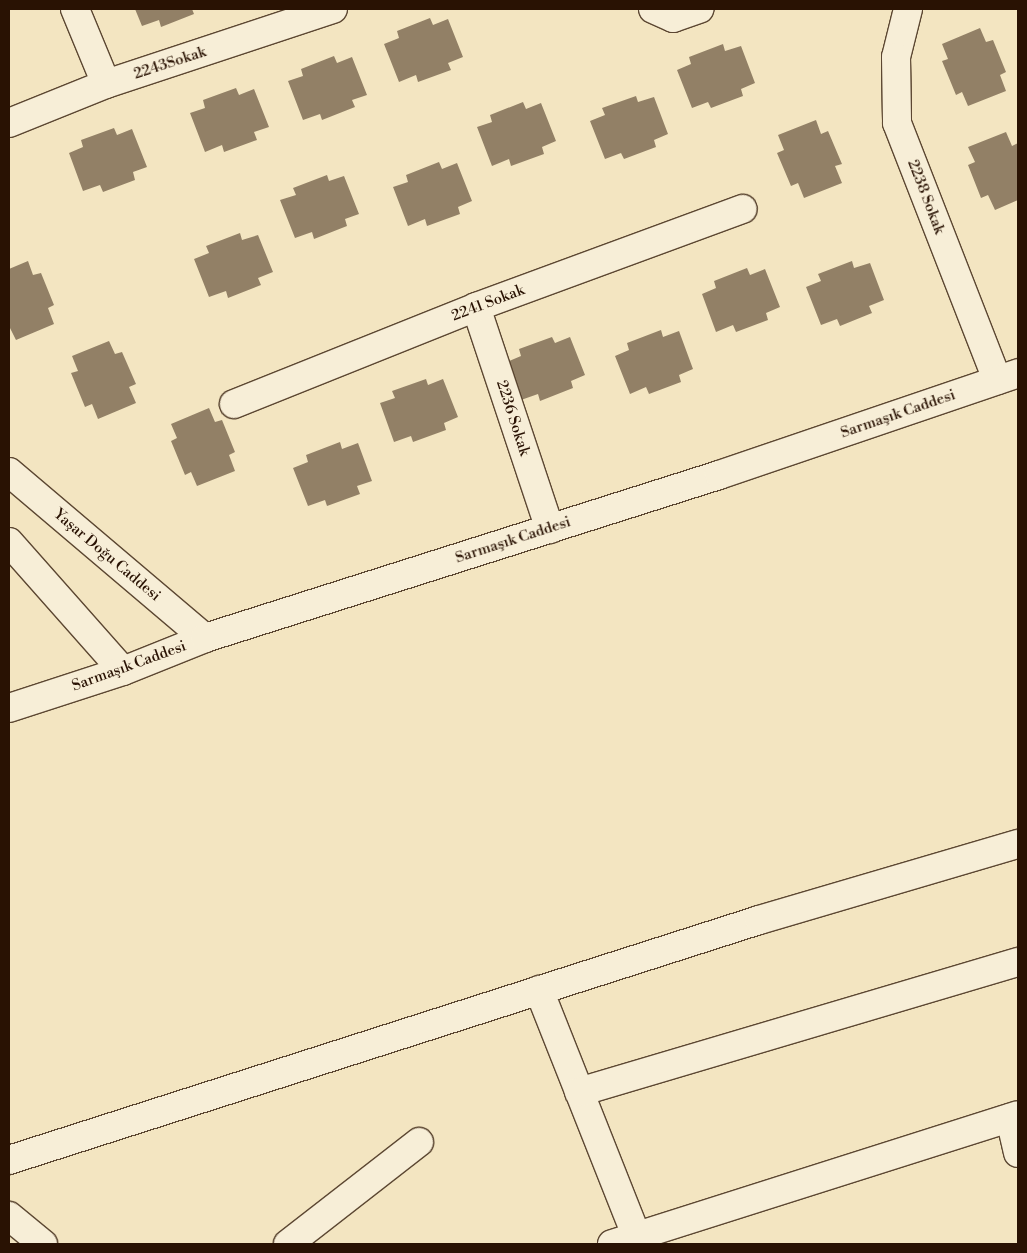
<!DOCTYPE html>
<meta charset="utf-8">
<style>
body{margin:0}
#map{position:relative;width:1027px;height:1253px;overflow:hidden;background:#f3e5c1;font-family:"Libre Bodoni",serif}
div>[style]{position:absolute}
.building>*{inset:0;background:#928066}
.roads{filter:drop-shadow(1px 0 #5c4732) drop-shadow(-1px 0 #5c4732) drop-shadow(0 1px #5c4732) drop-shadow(0 -1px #5c4732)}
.minor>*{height:28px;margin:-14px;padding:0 14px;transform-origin:14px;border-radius:14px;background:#f7eed7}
.tertiary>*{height:28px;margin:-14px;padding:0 14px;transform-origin:14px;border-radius:14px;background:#f7eed7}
.secondary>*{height:28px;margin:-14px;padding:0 14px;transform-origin:14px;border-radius:14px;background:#f7eed7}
span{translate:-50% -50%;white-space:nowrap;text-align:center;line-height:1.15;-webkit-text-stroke:5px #f7eed7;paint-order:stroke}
.street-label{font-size:15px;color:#291203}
.frame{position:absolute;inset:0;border:10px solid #291203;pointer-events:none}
</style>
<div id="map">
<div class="building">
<div style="clip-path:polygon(135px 9px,192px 9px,194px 14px,161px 27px,159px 20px,142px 26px)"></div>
<div style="clip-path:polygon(430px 18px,433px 25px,448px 19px,463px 57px,448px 63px,451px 70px,418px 82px,416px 75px,399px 82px,384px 44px,399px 38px,397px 31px)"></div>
<div style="clip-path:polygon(980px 28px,986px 42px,993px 40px,1006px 72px,1000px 75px,1006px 91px,968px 106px,962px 92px,956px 95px,942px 61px,948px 59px,942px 44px)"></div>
<div style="clip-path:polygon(723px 44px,725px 51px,741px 46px,755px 83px,741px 89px,743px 96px,711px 108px,708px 102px,692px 108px,677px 70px,691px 64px,689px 57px)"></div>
<div style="clip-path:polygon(334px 56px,337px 63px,352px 57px,367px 95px,352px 100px,355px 107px,322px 120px,320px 114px,303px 120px,288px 81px,303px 76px,301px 69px)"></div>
<div style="clip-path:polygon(236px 88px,239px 95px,254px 89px,269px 127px,254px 132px,257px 140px,224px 152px,222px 145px,205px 152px,190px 113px,205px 108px,203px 100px)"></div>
<div style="clip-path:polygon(636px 96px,638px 102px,654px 97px,668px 134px,654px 140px,656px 147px,624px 159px,621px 153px,605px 159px,590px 121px,605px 115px,602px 108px)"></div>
<div style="clip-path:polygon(523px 102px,526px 109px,541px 103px,556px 141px,542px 147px,544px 154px,511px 166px,509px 159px,492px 166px,477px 127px,492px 122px,490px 115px)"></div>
<div style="clip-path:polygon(816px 120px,821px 134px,828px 131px,842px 164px,835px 166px,842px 183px,804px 198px,798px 183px,791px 186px,777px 153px,784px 150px,778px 135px)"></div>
<div style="clip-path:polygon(114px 128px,117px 135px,132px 129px,147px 167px,133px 172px,135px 180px,103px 192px,100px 185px,83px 191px,69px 153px,83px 147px,81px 140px)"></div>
<div style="clip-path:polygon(1006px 132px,1012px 146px,1018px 143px,1018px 200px,995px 210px,988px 195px,981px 198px,968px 165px,975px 162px,968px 147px)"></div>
<div style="clip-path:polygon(439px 162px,442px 169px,457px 163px,472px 201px,458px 207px,460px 214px,427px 226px,425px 219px,408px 226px,393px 187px,408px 182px,406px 175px)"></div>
<div style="clip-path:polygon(327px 175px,329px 181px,344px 176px,359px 214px,345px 219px,347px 226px,314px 239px,312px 232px,295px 238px,280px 200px,296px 195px,293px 188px)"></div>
<div style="clip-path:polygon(240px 233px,242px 240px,258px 235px,273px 272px,258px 278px,261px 285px,228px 298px,226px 291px,209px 297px,194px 259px,209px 253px,206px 246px)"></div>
<div style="clip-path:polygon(28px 261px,33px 275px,41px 273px,54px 305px,48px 308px,54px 324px,16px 340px,9px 326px,9px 269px)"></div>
<div style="clip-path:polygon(852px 261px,854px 268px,870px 263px,884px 300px,869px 306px,872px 313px,840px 326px,837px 319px,821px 325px,806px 287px,821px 281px,818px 274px)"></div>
<div style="clip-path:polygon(747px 268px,750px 275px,765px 269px,780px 307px,766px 313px,768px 320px,736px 332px,733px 325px,716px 332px,702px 294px,716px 288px,714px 281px)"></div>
<div style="clip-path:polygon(661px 330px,663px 337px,679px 331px,693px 369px,679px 375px,681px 382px,649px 394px,646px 387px,630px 394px,615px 356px,629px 350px,627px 343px)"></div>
<div style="clip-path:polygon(552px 337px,555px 343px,570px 337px,585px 375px,571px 381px,573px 388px,540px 401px,538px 394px,521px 400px,507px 362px,521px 356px,519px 349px)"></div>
<div style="clip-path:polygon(109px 341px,115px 354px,122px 352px,136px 384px,129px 387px,136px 403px,98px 419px,92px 404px,85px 407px,71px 373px,78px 371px,72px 356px)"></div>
<div style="clip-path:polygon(426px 379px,428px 385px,443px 379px,458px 417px,444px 423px,446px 430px,413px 442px,411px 436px,394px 442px,380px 403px,395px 398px,392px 391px)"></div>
<div style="clip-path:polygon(209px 408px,215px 422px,222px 420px,235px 452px,229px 455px,235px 471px,197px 486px,191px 472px,185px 475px,171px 441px,177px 438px,171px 424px)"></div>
<div style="clip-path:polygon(340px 442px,342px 449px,358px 443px,372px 481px,357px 486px,360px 494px,327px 506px,325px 500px,308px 506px,293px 468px,308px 462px,306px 455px)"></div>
</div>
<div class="roads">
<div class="minor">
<div style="left:75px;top:9px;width:81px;rotate:67.5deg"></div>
<div style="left:653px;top:9px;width:22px;rotate:24deg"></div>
<div style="left:673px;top:18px;width:28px;rotate:-19deg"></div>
<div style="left:908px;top:9px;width:49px;rotate:104deg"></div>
<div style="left:896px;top:57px;width:66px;rotate:89.1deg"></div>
<div style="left:897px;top:123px;width:276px;rotate:68.7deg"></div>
<div style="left:9px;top:123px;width:105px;rotate:-21.9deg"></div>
<div style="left:106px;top:84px;width:239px;rotate:-18.3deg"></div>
<div style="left:476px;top:307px;width:234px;rotate:71.6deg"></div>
<div style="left:234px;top:404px;width:261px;rotate:-21.8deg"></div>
<div style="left:476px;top:307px;width:284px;rotate:-20.2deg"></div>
<div style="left:539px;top:990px;width:267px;rotate:68.4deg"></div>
<div style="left:579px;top:1092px;width:458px;rotate:-16.5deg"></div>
<div style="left:1010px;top:1118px;width:36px;rotate:77deg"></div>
<div style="left:9px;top:1216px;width:44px;rotate:39.5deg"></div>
<div style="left:288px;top:1244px;width:166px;rotate:-37.9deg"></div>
<div style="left:612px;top:1244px;width:426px;rotate:-17.6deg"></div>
</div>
<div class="tertiary">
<div style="left:9px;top:1160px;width:787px;rotate:-17.74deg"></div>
<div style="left:759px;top:920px;width:270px;rotate:-16.4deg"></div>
</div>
<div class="secondary">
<div style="left:9px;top:472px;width:257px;rotate:40.3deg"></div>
<div style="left:9px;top:542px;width:172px;rotate:48.5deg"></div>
<div style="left:9px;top:708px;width:120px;rotate:-18deg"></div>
<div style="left:123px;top:671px;width:88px;rotate:-21.9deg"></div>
<div style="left:205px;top:638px;width:539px;rotate:-17.59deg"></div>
<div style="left:719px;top:475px;width:316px;rotate:-18.8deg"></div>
</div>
</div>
<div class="street-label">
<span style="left:170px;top:63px;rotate:-18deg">2243Sokak</span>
<span style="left:926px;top:197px;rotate:69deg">2238 Sokak</span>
<span style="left:488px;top:303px;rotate:-21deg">2241 Sokak</span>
<span style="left:898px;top:414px;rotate:-19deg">Sarmaşık Caddesi</span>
<span style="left:513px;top:418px;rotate:72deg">2236 Sokak</span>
<span style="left:513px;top:540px;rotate:-18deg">Sarmaşık Caddesi</span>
<span style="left:107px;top:555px;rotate:40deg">Yaşar Doğu Caddesi</span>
<span style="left:129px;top:666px;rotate:-20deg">Sarmaşık Caddesi</span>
</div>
<div class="frame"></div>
</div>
